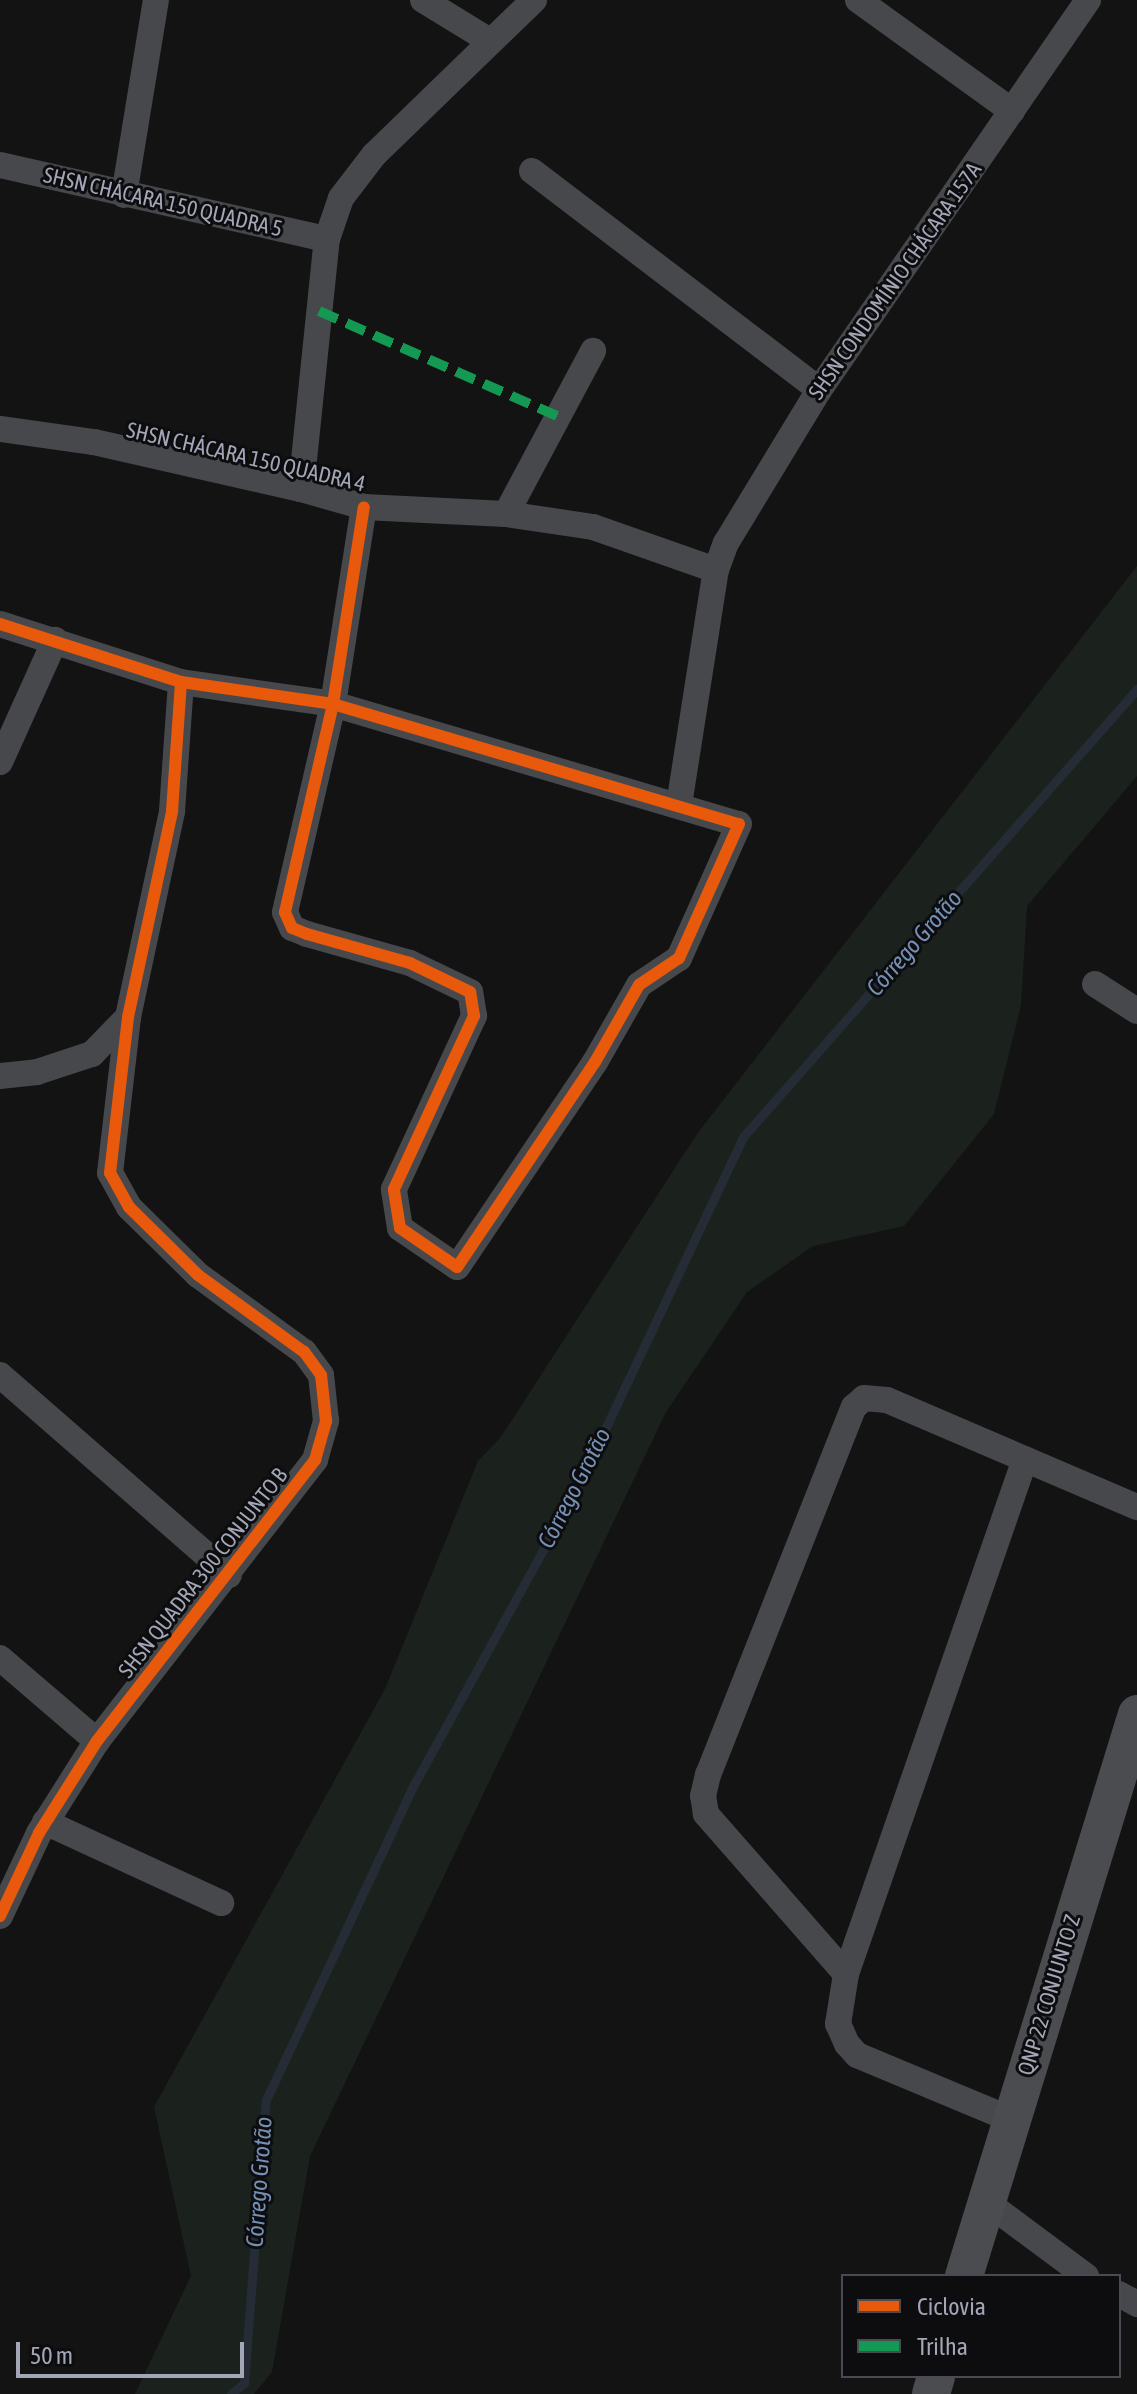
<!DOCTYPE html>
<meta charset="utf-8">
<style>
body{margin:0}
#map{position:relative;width:1137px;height:2394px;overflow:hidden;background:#131313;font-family:"Asap Condensed",sans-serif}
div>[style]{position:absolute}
.green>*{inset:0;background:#1b221d}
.stream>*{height:9px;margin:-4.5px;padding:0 4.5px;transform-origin:4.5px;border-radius:4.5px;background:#252c35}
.street>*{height:26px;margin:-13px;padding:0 13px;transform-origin:13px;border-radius:13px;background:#47484c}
.secondary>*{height:38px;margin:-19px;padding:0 19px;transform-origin:19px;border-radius:19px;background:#4a4c50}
.quiet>*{height:10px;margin-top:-5px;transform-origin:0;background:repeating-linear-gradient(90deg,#139951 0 20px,transparent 0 30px)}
.cycleway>*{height:12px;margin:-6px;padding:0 6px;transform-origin:6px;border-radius:6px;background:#e8590c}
span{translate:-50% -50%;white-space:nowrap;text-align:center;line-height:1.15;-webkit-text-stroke:6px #0d0d0f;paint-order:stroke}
.street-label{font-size:22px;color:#a2a6b6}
.water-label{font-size:24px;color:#7590b4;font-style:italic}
.legend{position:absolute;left:841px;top:2274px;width:280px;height:104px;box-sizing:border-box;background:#0d0d0f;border:2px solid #494a52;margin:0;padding:10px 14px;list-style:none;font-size:24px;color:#a2a6b6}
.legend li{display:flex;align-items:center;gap:16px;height:40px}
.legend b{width:40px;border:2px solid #494a52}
.scale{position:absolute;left:16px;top:2342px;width:228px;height:36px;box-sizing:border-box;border:4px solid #a2a6b6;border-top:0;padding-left:10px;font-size:24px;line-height:28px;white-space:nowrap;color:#a2a6b6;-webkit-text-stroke:6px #0d0d0f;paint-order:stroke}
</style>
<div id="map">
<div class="green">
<div style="clip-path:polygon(1137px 566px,1137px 776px,1027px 906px,1021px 1005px,994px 1114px,904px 1226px,813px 1246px,747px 1292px,666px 1412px,310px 2156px,272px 2372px,254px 2394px,135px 2394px,191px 2276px,154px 2107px,385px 1689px,478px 1461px,501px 1437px,697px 1134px)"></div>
</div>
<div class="stream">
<div style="left:231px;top:2394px;width:17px;rotate:-40deg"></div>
<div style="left:244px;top:2383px;width:284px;rotate:-85.6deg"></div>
<div style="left:266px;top:2100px;width:342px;rotate:-64.9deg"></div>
<div style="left:411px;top:1790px;width:351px;rotate:-61.2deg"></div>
<div style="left:580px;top:1482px;width:382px;rotate:-64.7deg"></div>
<div style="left:743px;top:1137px;width:597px;rotate:-48.67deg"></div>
</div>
<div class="street">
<div style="left:423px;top:0;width:79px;rotate:31.5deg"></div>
<div style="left:858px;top:0;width:190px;rotate:35.8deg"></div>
<div style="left:0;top:165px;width:335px;rotate:12.8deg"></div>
<div style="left:532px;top:171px;width:361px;rotate:37.3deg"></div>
<div style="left:124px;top:195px;width:198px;rotate:-80.7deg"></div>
<div style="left:0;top:429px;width:95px;rotate:7.9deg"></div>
<div style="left:94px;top:442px;width:212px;rotate:12.8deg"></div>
<div style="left:301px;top:489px;width:66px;rotate:15.9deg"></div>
<div style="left:364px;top:507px;width:142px;rotate:2.8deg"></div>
<div style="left:506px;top:514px;width:88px;rotate:8.5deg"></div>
<div style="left:593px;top:527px;width:130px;rotate:19.3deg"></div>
<div style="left:301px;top:489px;width:251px;rotate:-84.1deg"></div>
<div style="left:327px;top:239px;width:43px;rotate:-71.1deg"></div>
<div style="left:341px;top:198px;width:54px;rotate:-52.5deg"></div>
<div style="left:374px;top:155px;width:223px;rotate:-44.1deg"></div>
<div style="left:506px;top:514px;width:185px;rotate:-61.9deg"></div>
<div style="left:0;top:624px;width:190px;rotate:17.8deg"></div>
<div style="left:181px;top:682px;width:154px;rotate:8.2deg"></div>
<div style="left:333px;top:704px;width:423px;rotate:16.5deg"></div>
<div style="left:739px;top:824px;width:147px;rotate:114.1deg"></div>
<div style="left:679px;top:958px;width:48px;rotate:146deg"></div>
<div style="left:639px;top:985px;width:89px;rotate:119.7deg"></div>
<div style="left:595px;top:1062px;width:247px;rotate:123.9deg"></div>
<div style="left:457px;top:1267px;width:69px;rotate:-145.6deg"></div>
<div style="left:400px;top:1228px;width:39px;rotate:-99deg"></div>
<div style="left:394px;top:1189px;width:191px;rotate:-65.2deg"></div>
<div style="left:474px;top:1016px;width:24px;rotate:-99deg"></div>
<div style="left:470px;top:992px;width:67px;rotate:-154.2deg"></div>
<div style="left:410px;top:963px;width:107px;rotate:-164.3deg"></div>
<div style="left:307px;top:934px;width:16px;rotate:-158deg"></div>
<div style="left:292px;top:928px;width:17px;rotate:-114deg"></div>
<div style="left:285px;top:912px;width:213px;rotate:-77deg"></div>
<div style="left:333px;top:704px;width:199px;rotate:-81.1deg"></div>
<div style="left:0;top:762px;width:134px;rotate:-65.7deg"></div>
<div style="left:679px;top:805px;width:238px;rotate:-81.1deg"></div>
<div style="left:716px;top:570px;width:29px;rotate:-70deg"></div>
<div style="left:726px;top:543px;width:179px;rotate:-58.7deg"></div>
<div style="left:819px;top:390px;width:474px;rotate:-55.4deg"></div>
<div style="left:1095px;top:984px;width:50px;rotate:32.7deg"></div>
<div style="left:0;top:1076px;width:37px;rotate:-6deg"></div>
<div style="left:37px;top:1072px;width:58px;rotate:-18.1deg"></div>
<div style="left:92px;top:1054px;width:52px;rotate:-45.8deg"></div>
<div style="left:0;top:1375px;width:304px;rotate:41.1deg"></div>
<div style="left:0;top:1658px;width:128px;rotate:40.6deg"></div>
<div style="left:45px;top:1822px;width:194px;rotate:24.7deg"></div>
<div style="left:0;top:1916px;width:92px;rotate:-64.8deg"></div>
<div style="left:39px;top:1833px;width:109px;rotate:-57.8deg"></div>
<div style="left:97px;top:1741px;width:356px;rotate:-52.2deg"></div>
<div style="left:315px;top:1460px;width:41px;rotate:-74.2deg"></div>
<div style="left:326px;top:1421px;width:46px;rotate:-96.2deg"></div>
<div style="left:321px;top:1375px;width:29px;rotate:-126deg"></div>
<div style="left:304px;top:1352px;width:131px;rotate:-144deg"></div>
<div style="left:198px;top:1275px;width:97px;rotate:-135.4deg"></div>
<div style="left:129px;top:1207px;width:39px;rotate:-119deg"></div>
<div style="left:110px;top:1173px;width:157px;rotate:-83.4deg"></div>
<div style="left:128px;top:1017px;width:211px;rotate:-77.9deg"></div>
<div style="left:172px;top:811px;width:129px;rotate:-86deg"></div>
<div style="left:846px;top:1974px;width:213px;rotate:-131.2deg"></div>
<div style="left:706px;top:1814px;width:18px;rotate:-99deg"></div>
<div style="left:703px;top:1796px;width:22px;rotate:-77deg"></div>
<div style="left:708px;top:1775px;width:396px;rotate:-68.4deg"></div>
<div style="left:854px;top:1407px;width:13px;rotate:-42deg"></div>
<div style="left:864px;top:1398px;width:23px;rotate:5deg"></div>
<div style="left:887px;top:1400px;width:272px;rotate:23.2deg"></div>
<div style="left:1010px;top:2119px;width:166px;rotate:-157.3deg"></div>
<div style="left:857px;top:2055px;width:15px;rotate:-132deg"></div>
<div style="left:847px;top:2044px;width:22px;rotate:-114deg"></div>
<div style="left:838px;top:2024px;width:51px;rotate:-80.9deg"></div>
<div style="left:846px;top:1974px;width:545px;rotate:-70.83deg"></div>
<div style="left:985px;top:2201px;width:126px;rotate:36.6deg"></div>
<div style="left:1119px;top:2294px;width:21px;rotate:29deg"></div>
</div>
<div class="secondary">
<div style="left:964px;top:2276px;width:588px;rotate:-72.89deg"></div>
<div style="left:931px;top:2394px;width:19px;rotate:-74deg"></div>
</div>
<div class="quiet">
<div style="left:319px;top:311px;width:262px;rotate:23.8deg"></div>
</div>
<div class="cycleway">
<div style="left:0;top:624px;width:190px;rotate:17.8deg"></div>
<div style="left:181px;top:682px;width:154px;rotate:8.2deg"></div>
<div style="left:333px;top:704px;width:423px;rotate:16.5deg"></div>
<div style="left:739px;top:824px;width:147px;rotate:114.1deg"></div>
<div style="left:679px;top:958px;width:48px;rotate:146deg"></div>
<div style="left:639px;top:985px;width:89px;rotate:119.7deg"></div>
<div style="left:595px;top:1062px;width:247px;rotate:123.9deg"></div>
<div style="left:457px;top:1267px;width:69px;rotate:-145.6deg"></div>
<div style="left:400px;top:1228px;width:39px;rotate:-99deg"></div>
<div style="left:394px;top:1189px;width:191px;rotate:-65.2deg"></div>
<div style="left:474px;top:1016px;width:24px;rotate:-99deg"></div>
<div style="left:470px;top:992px;width:67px;rotate:-154.2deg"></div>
<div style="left:410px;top:963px;width:107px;rotate:-164.3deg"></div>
<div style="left:307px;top:934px;width:16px;rotate:-158deg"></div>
<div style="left:292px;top:928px;width:17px;rotate:-114deg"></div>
<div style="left:285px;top:912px;width:213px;rotate:-77deg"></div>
<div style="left:333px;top:704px;width:199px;rotate:-81.1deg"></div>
<div style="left:0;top:1916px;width:92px;rotate:-64.8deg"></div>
<div style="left:39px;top:1833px;width:109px;rotate:-57.8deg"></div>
<div style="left:97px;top:1741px;width:356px;rotate:-52.2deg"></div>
<div style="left:315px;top:1460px;width:41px;rotate:-74.2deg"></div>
<div style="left:326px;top:1421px;width:46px;rotate:-96.2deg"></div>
<div style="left:321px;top:1375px;width:29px;rotate:-126deg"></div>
<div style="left:304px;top:1352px;width:131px;rotate:-144deg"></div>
<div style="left:198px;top:1275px;width:97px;rotate:-135.4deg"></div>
<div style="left:129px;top:1207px;width:39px;rotate:-119deg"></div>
<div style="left:110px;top:1173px;width:157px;rotate:-83.4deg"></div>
<div style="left:128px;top:1017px;width:211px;rotate:-77.9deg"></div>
<div style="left:172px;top:811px;width:129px;rotate:-86deg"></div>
</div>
<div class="street-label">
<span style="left:163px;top:202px;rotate:13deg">SHSN CHÁCARA 150 QUADRA 5</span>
<span style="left:895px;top:281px;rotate:-55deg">SHSN CONDOMÍNIO CHÁCARA 157A</span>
<span style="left:246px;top:457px;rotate:13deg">SHSN CHÁCARA 150 QUADRA 4</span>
<span style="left:203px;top:1573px;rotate:-52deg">SHSN QUADRA 300 CONJUNTO B</span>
<span style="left:1049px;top:1995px;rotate:-73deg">QNP 22 CONJUNTO Z</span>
</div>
<div class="water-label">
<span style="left:914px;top:943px;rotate:-49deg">Córrego Grotão</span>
<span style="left:574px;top:1488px;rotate:-63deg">Córrego Grotão</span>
<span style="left:259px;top:2182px;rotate:-86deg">Córrego Grotão</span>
</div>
<ul class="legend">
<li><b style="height:10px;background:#e8590c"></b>Ciclovia</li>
<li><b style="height:10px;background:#139951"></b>Trilha</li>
</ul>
<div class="scale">50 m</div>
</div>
